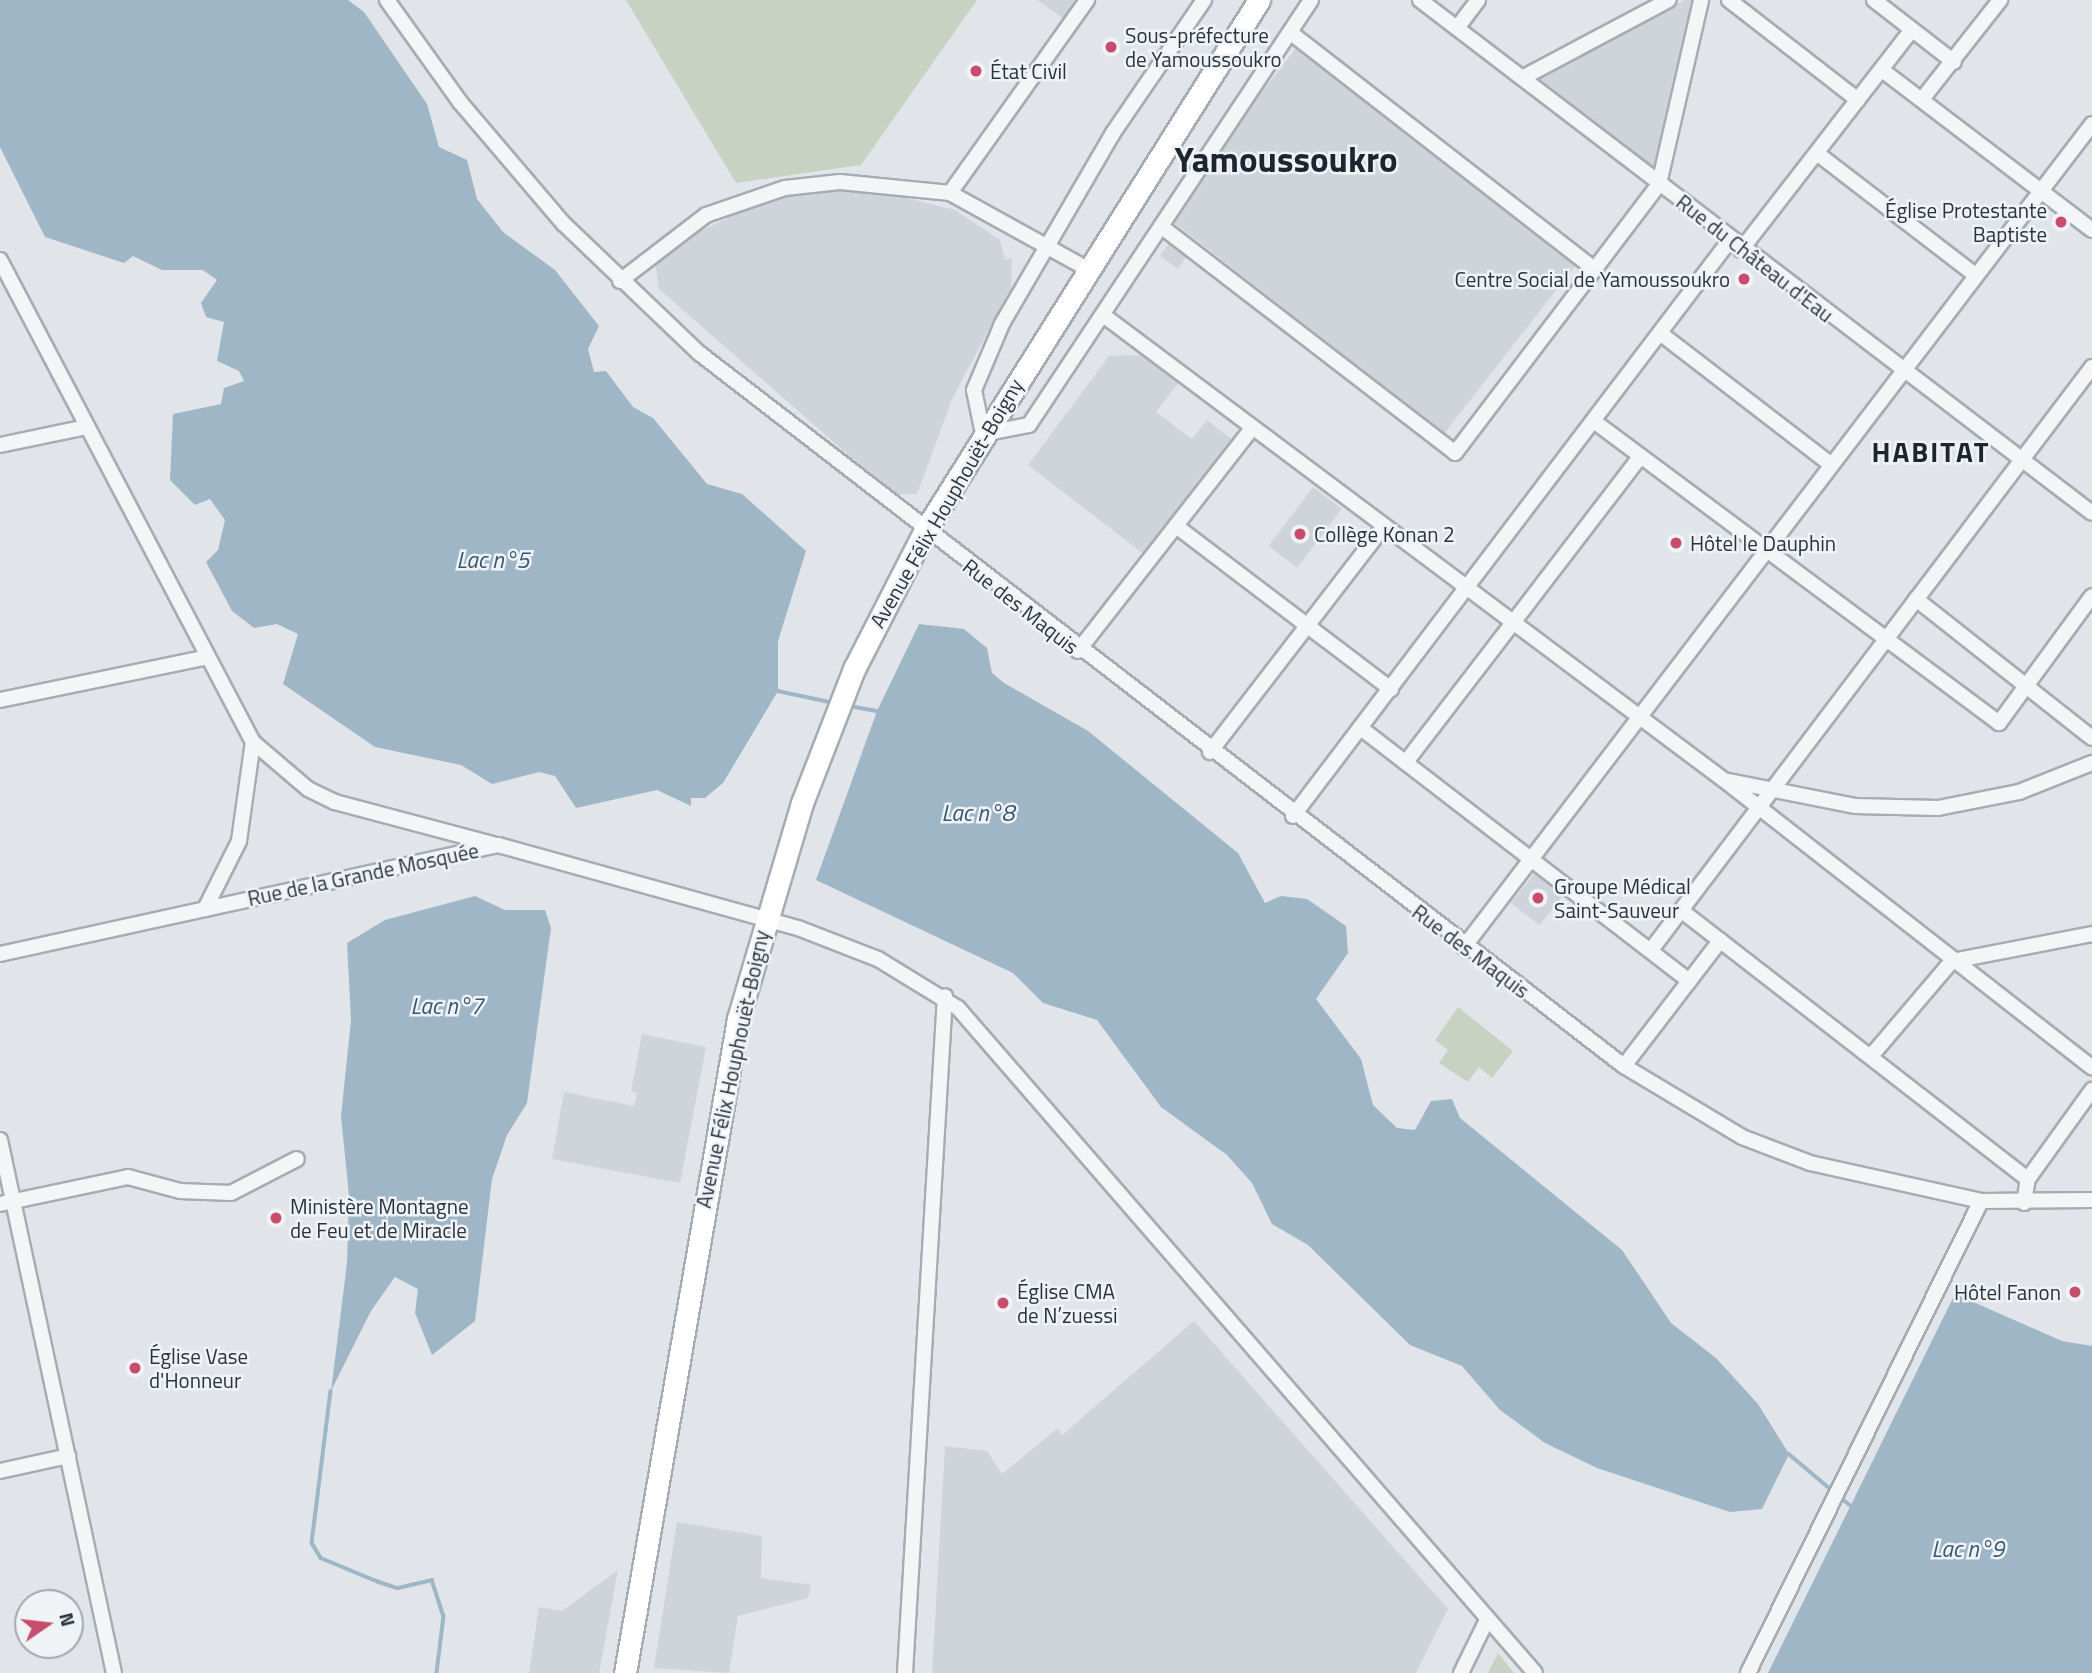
<!DOCTYPE html>
<meta charset="utf-8">
<style>
body{margin:0}
#map{position:relative;width:2092px;height:1673px;overflow:hidden;background:#e1e5e9;font-family:"Titillium Web",sans-serif}
div>[style]{position:absolute}
.built>*{inset:0;background:#cfd4da;transform-origin:0 0}
.green>*{inset:0;background:#c8d2c3}
.water>*{inset:0;background:#9eb6c6}
.stream>*{height:3.5px;margin:-1.75px;padding:0 1.75px;transform-origin:1.75px;border-radius:1.75px;background:#9eb6c6}
.roads{filter:drop-shadow(2px 0 #a6acb3) drop-shadow(-2px 0 #a6acb3) drop-shadow(0 2px #a6acb3) drop-shadow(0 -2px #a6acb3)}
.minor>*{height:14px;margin:-7px;padding:0 7px;transform-origin:7px;border-radius:7px;background:#f3f5f7}
.highway>*{height:21px;margin:-10.5px;padding:0 10.5px;transform-origin:10.5px;border-radius:10.5px;background:#fff}
.dots>*{width:19px;height:19px;translate:-50% -50%;box-sizing:border-box;border:4px solid #f0f3f6;border-radius:50%}
span{translate:-50% -50%;white-space:nowrap;text-align:center;line-height:1.15;-webkit-text-stroke:5px #f0f3f6;paint-order:stroke}
.poi-label{font-size:21px;color:#2a343f}
.left{translate:0 -50%;text-align:left}
.right{translate:-100% -50%;text-align:right}
.street-label{font-size:21px;color:#2a343f}
.water-label{font-size:23px;color:#375671;font-style:italic}
.district-label{font-size:28px;color:#1c2530;font-weight:700;letter-spacing:2px}
.town-label{font-size:35px;color:#1c2530;font-weight:700}
.north{position:absolute;left:14px;top:1589px;width:70px;height:70px;box-sizing:border-box;background:#f0f3f6;border:2px solid #a1a7ad;border-radius:50%;rotate:76deg;font-size:19px;font-weight:700;line-height:28px;text-align:center;color:#2a343f}
.north::after{content:'';display:block;margin:auto;width:24px;height:32px;background:#c64e6c;clip-path:polygon(50% 0,100% 100%,50% 72%,0 100%)}
</style>
<div id="map">
<div class="built">
<div style="clip-path:polygon(1037px 0,1081px 0,1067px 21px)"></div>
<div style="clip-path:polygon(1685px 0,1695px 0,1658px 178px,1531px 77px)"></div>
<div style="left:1300px;top:43px;width:354px;height:219px;rotate:38deg"></div>
<div style="clip-path:polygon(834px 189px,874px 190px,955px 210px,1000px 240px,1005px 260px,1012px 258px,1011px 288px,953px 397px,917px 494px,893px 494px,659px 289px,655px 261px,690px 236px,764px 201px)"></div>
<div style="left:1170px;top:242px;width:22px;height:17px;rotate:36deg"></div>
<div style="clip-path:polygon(1143px 355px,1179px 382px,1156px 412px,1192px 439px,1207px 420px,1234px 441px,1145px 555px,1028px 465px,1109px 356px)"></div>
<div style="left:1313px;top:487px;width:36px;height:74px;rotate:37deg"></div>
<div style="left:1537px;top:870px;width:36px;height:42px;rotate:38deg"></div>
<div style="clip-path:polygon(642px 1034px,706px 1047px,680px 1183px,552px 1159px,564px 1092px,634px 1106px,637px 1093px,631px 1091px)"></div>
<div style="clip-path:polygon(1194px 1321px,1448px 1609px,1416px 1673px,932px 1673px,945px 1446px,987px 1451px,1002px 1474px,1058px 1428px,1062px 1435px)"></div>
<div style="clip-path:polygon(677px 1522px,762px 1536px,761px 1578px,811px 1585px,808px 1598px,738px 1616px,729px 1673px,654px 1668px)"></div>
<div style="clip-path:polygon(618px 1570px,599px 1673px,529px 1673px,539px 1607px,562px 1611px)"></div>
</div>
<div class="green">
<div style="clip-path:polygon(626px 0,977px 0,861px 165px,736px 183px)"></div>
<div style="clip-path:polygon(1458px 1007px,1513px 1051px,1492px 1078px,1479px 1067px,1468px 1082px,1439px 1063px,1448px 1050px,1435px 1040px)"></div>
<div style="clip-path:polygon(1498px 1653px,1514px 1673px,1488px 1673px)"></div>
</div>
<div class="water">
<div style="clip-path:polygon(0 0,348px 0,364px 12px,427px 104px,439px 147px,467px 160px,477px 199px,503px 232px,555px 270px,599px 326px,588px 349px,594px 372px,606px 371px,633px 407px,653px 418px,707px 484px,742px 494px,806px 551px,778px 641px,778px 691px,723px 783px,705px 798px,691px 798px,691px 806px,657px 790px,576px 808px,555px 776px,539px 772px,492px 784px,461px 765px,375px 747px,283px 684px,298px 634px,277px 624px,254px 628px,232px 611px,206px 562px,218px 550px,225px 520px,210px 499px,195px 505px,170px 480px,173px 414px,221px 404px,224px 388px,244px 381px,239px 371px,217px 361px,224px 322px,206px 317px,201px 303px,217px 280px,203px 270px,162px 270px,133px 256px,124px 263px,45px 237px,0 147px)"></div>
<div style="clip-path:polygon(919px 624px,964px 629px,987px 648px,992px 673px,1004px 683px,1088px 731px,1238px 853px,1265px 903px,1281px 896px,1307px 899px,1346px 926px,1348px 953px,1316px 999px,1361px 1059px,1373px 1105px,1397px 1128px,1415px 1130px,1431px 1101px,1452px 1099px,1460px 1118px,1622px 1250px,1671px 1323px,1716px 1358px,1758px 1404px,1789px 1454px,1762px 1509px,1730px 1512px,1597px 1468px,1545px 1443px,1500px 1410px,1462px 1366px,1410px 1345px,1308px 1245px,1272px 1224px,1252px 1183px,1227px 1155px,1161px 1107px,1097px 1020px,1043px 1003px,1013px 973px,816px 880px,877px 711px)"></div>
<div style="clip-path:polygon(475px 896px,505px 910px,545px 910px,551px 928px,527px 1103px,507px 1135px,492px 1179px,475px 1321px,432px 1355px,415px 1313px,418px 1289px,395px 1277px,371px 1311px,331px 1391px,347px 1263px,349px 1196px,341px 1116px,351px 1020px,347px 943px,385px 920px)"></div>
<div style="clip-path:polygon(1955px 1294px,2062px 1341px,2092px 1346px,2092px 1673px,1768px 1673px)"></div>
</div>
<div class="stream">
<div style="left:778px;top:691px;width:57px;rotate:12.1deg"></div>
<div style="left:849px;top:706px;width:28px;rotate:10deg"></div>
<div style="left:331px;top:1391px;width:153px;rotate:97.1deg"></div>
<div style="left:312px;top:1543px;width:17px;rotate:59deg"></div>
<div style="left:321px;top:1558px;width:63px;rotate:22.5deg"></div>
<div style="left:379px;top:1582px;width:20px;rotate:18deg"></div>
<div style="left:398px;top:1588px;width:35px;rotate:-13deg"></div>
<div style="left:432px;top:1580px;width:38px;rotate:72deg"></div>
<div style="left:444px;top:1616px;width:57px;rotate:97deg"></div>
<div style="left:1789px;top:1454px;width:57px;rotate:40.1deg"></div>
<div style="left:1839px;top:1496px;width:16px;rotate:40deg"></div>
</div>
<div class="roads">
<div class="minor">
<div style="left:387px;top:0;width:125px;rotate:54.4deg"></div>
<div style="left:460px;top:102px;width:160px;rotate:49.6deg"></div>
<div style="left:564px;top:224px;width:187px;rotate:43.7deg"></div>
<div style="left:699px;top:353px;width:1168px;rotate:37.63deg"></div>
<div style="left:1624px;top:1066px;width:138px;rotate:31deg"></div>
<div style="left:1742px;top:1137px;width:73px;rotate:20.9deg"></div>
<div style="left:1810px;top:1163px;width:175px;rotate:12.5deg"></div>
<div style="left:1981px;top:1201px;width:111px;rotate:-0.5deg"></div>
<div style="left:1204px;top:0;width:161px;rotate:124.4deg"></div>
<div style="left:1113px;top:133px;width:221px;rotate:120.2deg"></div>
<div style="left:1002px;top:324px;width:72px;rotate:113deg"></div>
<div style="left:974px;top:390px;width:45px;rotate:78.4deg"></div>
<div style="left:983px;top:434px;width:47px;rotate:-11.1deg"></div>
<div style="left:1029px;top:425px;width:510px;rotate:-56.43deg"></div>
<div style="left:1420px;top:0;width:845px;rotate:37.36deg"></div>
<div style="left:1729px;top:0;width:163px;rotate:37.8deg"></div>
<div style="left:1874px;top:0;width:101px;rotate:37.8deg"></div>
<div style="left:1457px;top:28px;width:35px;rotate:-53deg"></div>
<div style="left:1291px;top:33px;width:385px;rotate:37.9deg"></div>
<div style="left:1882px;top:70px;width:264px;rotate:37.3deg"></div>
<div style="left:1522px;top:78px;width:166px;rotate:-28deg"></div>
<div style="left:1923px;top:98px;width:125px;rotate:-51.8deg"></div>
<div style="left:1818px;top:154px;width:198px;rotate:37.6deg"></div>
<div style="left:950px;top:193px;width:237px;rotate:-54.6deg"></div>
<div style="left:1162px;top:227px;width:370px;rotate:37.6deg"></div>
<div style="left:1455px;top:453px;width:338px;rotate:-52.8deg"></div>
<div style="left:1659px;top:184px;width:189px;rotate:-77.1deg"></div>
<div style="left:1741px;top:250px;width:277px;rotate:-52.2deg"></div>
<div style="left:0;top:260px;width:544px;rotate:62.31deg"></div>
<div style="left:253px;top:742px;width:72px;rotate:40.5deg"></div>
<div style="left:308px;top:789px;width:30px;rotate:26deg"></div>
<div style="left:335px;top:802px;width:163px;rotate:14.9deg"></div>
<div style="left:620px;top:281px;width:108px;rotate:-37.5deg"></div>
<div style="left:706px;top:215px;width:83px;rotate:-18.9deg"></div>
<div style="left:785px;top:188px;width:55px;rotate:-6.2deg"></div>
<div style="left:840px;top:182px;width:111px;rotate:5.7deg"></div>
<div style="left:950px;top:193px;width:155px;rotate:28.9deg"></div>
<div style="left:1103px;top:315px;width:776px;rotate:36.83deg"></div>
<div style="left:1724px;top:780px;width:467px;rotate:38deg"></div>
<div style="left:1660px;top:333px;width:215px;rotate:37.6deg"></div>
<div style="left:1595px;top:422px;width:504px;rotate:36.69deg"></div>
<div style="left:1999px;top:723px;width:157px;rotate:-53.8deg"></div>
<div style="left:0;top:445px;width:89px;rotate:-11.7deg"></div>
<div style="left:1176px;top:526px;width:270px;rotate:37.2deg"></div>
<div style="left:1916px;top:599px;width:224px;rotate:38.3deg"></div>
<div style="left:1078px;top:651px;width:283px;rotate:-52deg"></div>
<div style="left:0;top:700px;width:207px;rotate:-11.7deg"></div>
<div style="left:1362px;top:729px;width:413px;rotate:37.6deg"></div>
<div style="left:1210px;top:752px;width:284px;rotate:-52.4deg"></div>
<div style="left:1406px;top:762px;width:384px;rotate:-52.5deg"></div>
<div style="left:1729px;top:781px;width:128px;rotate:11.2deg"></div>
<div style="left:1855px;top:806px;width:83px;rotate:1.4deg"></div>
<div style="left:1938px;top:808px;width:83px;rotate:-11.2deg"></div>
<div style="left:2019px;top:792px;width:79px;rotate:-21.7deg"></div>
<div style="left:1293px;top:816px;width:723px;rotate:-52.81deg"></div>
<div style="left:205px;top:909px;width:76px;rotate:-63.4deg"></div>
<div style="left:239px;top:841px;width:100px;rotate:-82deg"></div>
<div style="left:1682px;top:911px;width:438px;rotate:37.8deg"></div>
<div style="left:1464px;top:947px;width:1035px;rotate:-52.65deg"></div>
<div style="left:1651px;top:950px;width:731px;rotate:-52.89deg"></div>
<div style="left:0;top:954px;width:510px;rotate:-12.35deg"></div>
<div style="left:498px;top:845px;width:311px;rotate:15.5deg"></div>
<div style="left:798px;top:928px;width:86px;rotate:21.2deg"></div>
<div style="left:878px;top:959px;width:94px;rotate:31.5deg"></div>
<div style="left:958px;top:1008px;width:880px;rotate:49.05deg"></div>
<div style="left:1872px;top:1055px;width:123px;rotate:-49.6deg"></div>
<div style="left:1952px;top:961px;width:143px;rotate:-10.9deg"></div>
<div style="left:1624px;top:1066px;width:158px;rotate:-52.5deg"></div>
<div style="left:0;top:1140px;width:545px;rotate:77.93deg"></div>
<div style="left:2024px;top:1203px;width:24px;rotate:-81deg"></div>
<div style="left:2028px;top:1179px;width:110px;rotate:-54.3deg"></div>
<div style="left:0;top:1204px;width:131px;rotate:-11.9deg"></div>
<div style="left:128px;top:1177px;width:54px;rotate:15.1deg"></div>
<div style="left:180px;top:1191px;width:51px;rotate:2.2deg"></div>
<div style="left:231px;top:1193px;width:74px;rotate:-27.3deg"></div>
<div style="left:0;top:1471px;width:70px;rotate:-12.4deg"></div>
<div style="left:905px;top:1673px;width:678px;rotate:-86.62deg"></div>
<div style="left:1461px;top:1673px;width:59px;rotate:-63.9deg"></div>
<div style="left:1748px;top:1673px;width:526px;rotate:-63.73deg"></div>
</div>
<div class="highway">
<div style="left:625px;top:1673px;width:664px;rotate:-80.2deg"></div>
<div style="left:738px;top:1019px;width:225px;rotate:-73.5deg"></div>
<div style="left:802px;top:803px;width:144px;rotate:-68.8deg"></div>
<div style="left:854px;top:669px;width:154px;rotate:-62.9deg"></div>
<div style="left:924px;top:532px;width:629px;rotate:-57.8deg"></div>
</div>
</div>
<div class="dots">
<div style="left:1111px;top:47px;background:#c64e6c"></div>
<div style="left:976px;top:71px;background:#c64e6c"></div>
<div style="left:2061px;top:222px;background:#c64e6c"></div>
<div style="left:1744px;top:279px;background:#c64e6c"></div>
<div style="left:1300px;top:534px;background:#c64e6c"></div>
<div style="left:1676px;top:543px;background:#c64e6c"></div>
<div style="left:1538px;top:898px;background:#c64e6c"></div>
<div style="left:276px;top:1218px;background:#c64e6c"></div>
<div style="left:2075px;top:1292px;background:#c64e6c"></div>
<div style="left:1003px;top:1303px;background:#c64e6c"></div>
<div style="left:135px;top:1368px;background:#c64e6c"></div>
</div>
<div class="poi-label">
<span class="left" style="left:1125px;top:47px">Sous-préfecture<br>de Yamoussoukro</span>
<span class="left" style="left:990px;top:71px">État Civil</span>
<span class="right" style="left:2047px;top:222px">Église Protestante<br>Baptiste</span>
<span class="right" style="left:1730px;top:279px">Centre Social de Yamoussoukro</span>
<span class="left" style="left:1314px;top:534px">Collège Konan 2</span>
<span class="left" style="left:1690px;top:543px">Hôtel le Dauphin</span>
<span class="left" style="left:1554px;top:898px">Groupe Médical<br>Saint-Sauveur</span>
<span class="left" style="left:290px;top:1218px">Ministère Montagne<br>de Feu et de Miracle</span>
<span class="left" style="left:1017px;top:1303px">Église CMA<br>de N’zuessi</span>
<span class="right" style="left:2061px;top:1292px">Hôtel Fanon</span>
<span class="left" style="left:149px;top:1368px">Église Vase<br>d'Honneur</span>
</div>
<div class="street-label">
<span style="left:1755px;top:258px;rotate:38deg">Rue du Château d'Eau</span>
<span style="left:946px;top:503px;rotate:-60deg">Avenue Félix Houphouët-Boigny</span>
<span style="left:1021px;top:606px;rotate:38deg">Rue des Maquis</span>
<span style="left:363px;top:874px;rotate:-12deg">Rue de la Grande Mosquée</span>
<span style="left:1471px;top:951px;rotate:37deg">Rue des Maquis</span>
<span style="left:732px;top:1069px;rotate:-78deg">Avenue Félix Houphouët-Boigny</span>
</div>
<div class="water-label">
<span style="left:493px;top:560px">Lac n°5</span>
<span style="left:978px;top:813px">Lac n°8</span>
<span style="left:447px;top:1006px">Lac n°7</span>
<span style="left:1968px;top:1549px">Lac n°9</span>
</div>
<div class="district-label">
<span style="left:1931px;top:452px">HABITAT</span>
</div>
<div class="town-label">
<span style="left:1286px;top:159px">Yamoussoukro</span>
</div>
<div class="north">N</div>
</div>
